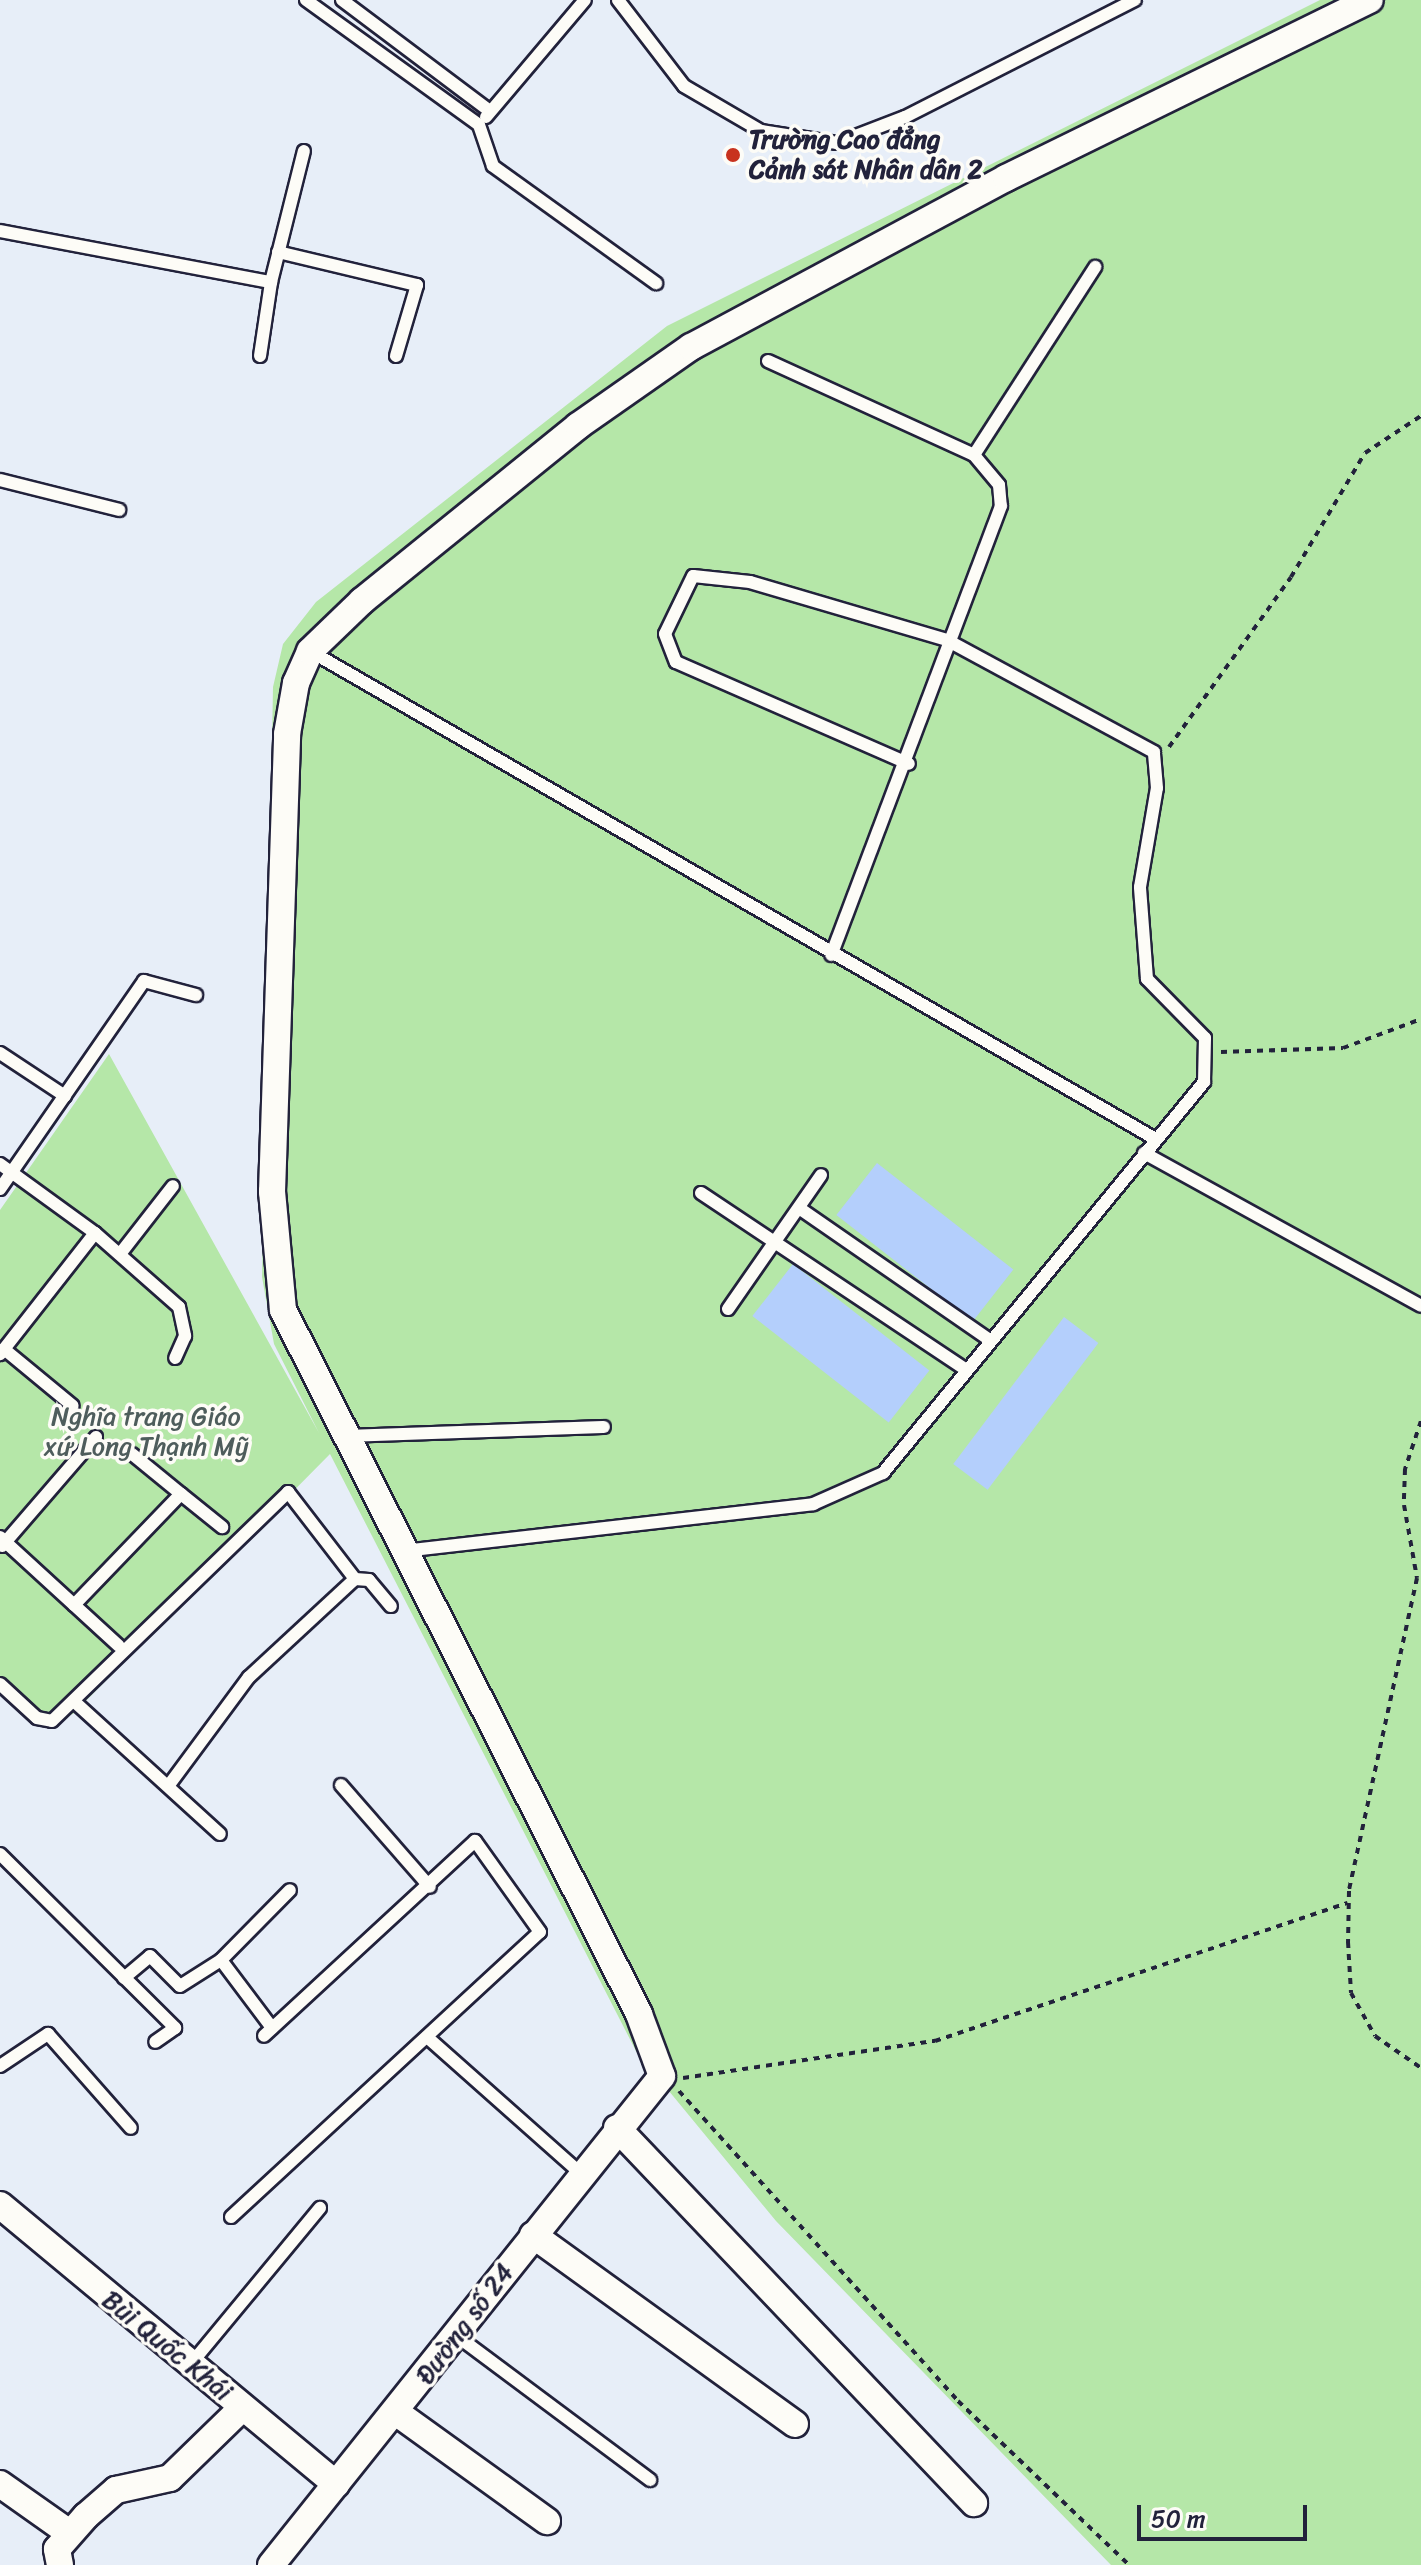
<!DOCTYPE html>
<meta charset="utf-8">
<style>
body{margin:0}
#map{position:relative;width:1421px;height:2565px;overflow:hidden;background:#e7eef8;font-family:Sriracha,sans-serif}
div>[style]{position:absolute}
.green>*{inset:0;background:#b5e7a8}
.building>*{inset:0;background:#b4cffc;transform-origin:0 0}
.path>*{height:4px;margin-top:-2px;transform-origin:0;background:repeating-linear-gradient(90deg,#22223b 0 6px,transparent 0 12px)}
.roads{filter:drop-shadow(2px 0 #22223b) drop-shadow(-2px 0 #22223b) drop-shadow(0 2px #22223b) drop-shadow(0 -2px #22223b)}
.service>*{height:12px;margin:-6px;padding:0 6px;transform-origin:6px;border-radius:6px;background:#fdfcf7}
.minor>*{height:26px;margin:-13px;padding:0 13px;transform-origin:13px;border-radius:13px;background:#fdfcf7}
.dots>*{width:22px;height:22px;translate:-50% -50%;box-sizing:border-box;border:4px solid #fdfcf7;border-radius:50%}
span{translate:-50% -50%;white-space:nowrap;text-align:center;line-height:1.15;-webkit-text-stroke:7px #fdfcf7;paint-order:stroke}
.poi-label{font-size:26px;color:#22223b;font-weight:700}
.left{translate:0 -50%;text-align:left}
.park-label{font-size:26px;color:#4e5d5c}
.street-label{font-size:26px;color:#22223b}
.scale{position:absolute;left:1137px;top:2505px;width:170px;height:36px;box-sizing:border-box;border:4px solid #22223b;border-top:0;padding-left:10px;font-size:24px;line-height:28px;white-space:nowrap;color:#22223b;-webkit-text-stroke:6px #fdfcf7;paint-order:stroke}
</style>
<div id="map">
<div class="green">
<div style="clip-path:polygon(1320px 0,1421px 0,1421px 2565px,1111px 2565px,776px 2221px,636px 2051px,330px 1454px,73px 1714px,49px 1721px,0 1684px,0 1210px,109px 1054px,319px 1433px,274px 1344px,262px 1277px,273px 687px,283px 644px,316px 602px,667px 326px)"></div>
</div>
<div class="building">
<div style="left:877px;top:1163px;width:173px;height:66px;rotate:38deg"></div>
<div style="left:793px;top:1264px;width:173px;height:66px;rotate:38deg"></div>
<div style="left:1064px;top:1317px;width:43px;height:184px;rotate:37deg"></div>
</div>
<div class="path">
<div style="left:1169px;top:747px;width:209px;rotate:-54.3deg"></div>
<div style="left:1291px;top:577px;width:144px;rotate:-59.2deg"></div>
<div style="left:1365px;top:453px;width:67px;rotate:-33.5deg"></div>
<div style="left:1221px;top:1052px;width:122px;rotate:-1.9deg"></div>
<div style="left:1343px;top:1048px;width:83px;rotate:-20.4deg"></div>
<div style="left:1421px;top:1421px;width:51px;rotate:108.4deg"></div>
<div style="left:1405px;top:1469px;width:36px;rotate:92deg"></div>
<div style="left:1404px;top:1505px;width:74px;rotate:79.9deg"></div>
<div style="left:1417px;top:1578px;width:320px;rotate:102.3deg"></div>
<div style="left:1349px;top:1891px;width:51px;rotate:91.1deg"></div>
<div style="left:1348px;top:1942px;width:51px;rotate:86.6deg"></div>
<div style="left:1351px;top:1993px;width:49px;rotate:60.8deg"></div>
<div style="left:1375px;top:2036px;width:56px;rotate:34.8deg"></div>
<div style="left:683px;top:2078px;width:255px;rotate:-8.4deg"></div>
<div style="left:935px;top:2041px;width:435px;rotate:-18.5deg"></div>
<div style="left:679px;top:2091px;width:417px;rotate:48deg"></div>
<div style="left:958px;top:2401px;width:237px;rotate:43.8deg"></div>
</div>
<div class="roads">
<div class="service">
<div style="left:306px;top:0;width:213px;rotate:35.8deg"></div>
<div style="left:479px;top:125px;width:43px;rotate:71.1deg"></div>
<div style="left:493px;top:166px;width:201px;rotate:35.7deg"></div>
<div style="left:342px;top:0;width:185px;rotate:36.9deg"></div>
<div style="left:618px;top:0;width:108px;rotate:52.5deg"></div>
<div style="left:684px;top:86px;width:89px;rotate:30.3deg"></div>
<div style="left:761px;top:131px;width:77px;rotate:9deg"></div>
<div style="left:837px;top:143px;width:73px;rotate:-20.9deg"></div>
<div style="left:905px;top:117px;width:258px;rotate:-27deg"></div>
<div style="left:486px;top:117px;width:153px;rotate:-49.8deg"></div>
<div style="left:0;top:231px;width:276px;rotate:10.7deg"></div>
<div style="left:271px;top:282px;width:135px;rotate:-75.9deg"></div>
<div style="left:278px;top:252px;width:143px;rotate:13.4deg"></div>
<div style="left:417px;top:285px;width:74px;rotate:106.5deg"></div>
<div style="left:260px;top:356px;width:75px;rotate:-81.5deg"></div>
<div style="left:768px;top:361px;width:226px;rotate:24.5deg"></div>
<div style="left:974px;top:455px;width:39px;rotate:50deg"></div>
<div style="left:999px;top:485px;width:21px;rotate:85deg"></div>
<div style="left:1001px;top:506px;width:480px;rotate:110.7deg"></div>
<div style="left:974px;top:455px;width:224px;rotate:-57.2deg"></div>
<div style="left:0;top:480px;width:123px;rotate:14.1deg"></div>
<div style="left:310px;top:651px;width:974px;rotate:29.99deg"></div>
<div style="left:0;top:1053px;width:78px;rotate:33.5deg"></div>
<div style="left:1144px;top:1153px;width:316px;rotate:28.9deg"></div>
<div style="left:0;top:1164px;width:117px;rotate:36deg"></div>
<div style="left:95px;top:1233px;width:154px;rotate:128.1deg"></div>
<div style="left:0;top:1189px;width:253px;rotate:-55.3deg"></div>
<div style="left:144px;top:981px;width:54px;rotate:15.1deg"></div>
<div style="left:701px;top:1193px;width:315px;rotate:33.7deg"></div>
<div style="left:799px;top:1208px;width:230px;rotate:34.7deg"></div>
<div style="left:95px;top:1233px;width:112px;rotate:41.4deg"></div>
<div style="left:179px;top:1307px;width:30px;rotate:78deg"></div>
<div style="left:185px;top:1336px;width:24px;rotate:114deg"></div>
<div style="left:120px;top:1254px;width:86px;rotate:-52.1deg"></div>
<div style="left:728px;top:1309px;width:163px;rotate:-55.2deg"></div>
<div style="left:4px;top:1349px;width:89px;rotate:39.6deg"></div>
<div style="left:345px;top:1436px;width:259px;rotate:-2deg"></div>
<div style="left:132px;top:1454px;width:63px;rotate:39.2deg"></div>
<div style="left:0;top:1537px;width:161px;rotate:42.5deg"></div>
<div style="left:2px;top:1546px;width:144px;rotate:-49.2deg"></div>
<div style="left:403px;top:1551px;width:413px;rotate:-6.5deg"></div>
<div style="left:813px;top:1504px;width:77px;rotate:-23.9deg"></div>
<div style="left:883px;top:1473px;width:506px;rotate:-50.61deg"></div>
<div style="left:1204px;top:1082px;width:44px;rotate:-88.7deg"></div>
<div style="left:1205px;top:1038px;width:83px;rotate:-134.5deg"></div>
<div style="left:1147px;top:979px;width:92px;rotate:-94.4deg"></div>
<div style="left:1140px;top:887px;width:100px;rotate:-80.3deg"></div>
<div style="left:1157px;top:788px;width:36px;rotate:-95deg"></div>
<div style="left:1154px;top:752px;width:235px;rotate:-151.6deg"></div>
<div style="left:947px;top:640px;width:205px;rotate:-163.6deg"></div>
<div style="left:750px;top:582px;width:57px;rotate:-174deg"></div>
<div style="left:693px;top:576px;width:64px;rotate:115.8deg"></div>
<div style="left:665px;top:634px;width:30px;rotate:69deg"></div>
<div style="left:676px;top:662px;width:254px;rotate:23.6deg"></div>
<div style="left:74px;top:1605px;width:154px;rotate:-46.1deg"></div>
<div style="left:181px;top:1494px;width:53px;rotate:38.8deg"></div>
<div style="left:0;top:1684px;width:50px;rotate:42.6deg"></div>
<div style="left:37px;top:1718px;width:15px;rotate:11deg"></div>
<div style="left:52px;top:1721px;width:329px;rotate:-44.1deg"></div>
<div style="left:288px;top:1492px;width:110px;rotate:52.4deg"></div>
<div style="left:355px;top:1579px;width:14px;rotate:4deg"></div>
<div style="left:369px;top:1580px;width:34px;rotate:50deg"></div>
<div style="left:77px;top:1704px;width:193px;rotate:42.3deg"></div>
<div style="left:169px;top:1785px;width:134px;rotate:-53.5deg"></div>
<div style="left:249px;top:1677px;width:144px;rotate:-42.8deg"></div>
<div style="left:341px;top:1785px;width:135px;rotate:48.9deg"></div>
<div style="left:0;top:1854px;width:247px;rotate:44.8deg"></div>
<div style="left:175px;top:2028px;width:24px;rotate:145deg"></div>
<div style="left:221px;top:1960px;width:98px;rotate:-45.4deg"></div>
<div style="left:124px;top:1978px;width:34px;rotate:-40deg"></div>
<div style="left:150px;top:1956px;width:42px;rotate:45deg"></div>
<div style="left:180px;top:1986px;width:49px;rotate:-32.4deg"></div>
<div style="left:221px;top:1960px;width:85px;rotate:53.1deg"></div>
<div style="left:427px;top:2037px;width:205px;rotate:41.6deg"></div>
<div style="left:0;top:2066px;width:58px;rotate:-33.7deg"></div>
<div style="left:48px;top:2034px;width:125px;rotate:48.6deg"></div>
<div style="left:231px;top:2217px;width:420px;rotate:-42.7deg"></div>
<div style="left:540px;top:1932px;width:112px;rotate:-125.5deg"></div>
<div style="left:475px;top:1841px;width:287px;rotate:137.3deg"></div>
<div style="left:457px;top:2336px;width:241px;rotate:36.7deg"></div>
<div style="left:190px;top:2365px;width:204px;rotate:-50.4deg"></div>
</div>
<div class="minor">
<div style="left:617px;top:2128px;width:518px;rotate:46.41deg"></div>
<div style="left:0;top:2205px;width:437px;rotate:39.7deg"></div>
<div style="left:533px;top:2235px;width:323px;rotate:35.8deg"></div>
<div style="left:397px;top:2413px;width:185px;rotate:35.8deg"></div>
<div style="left:0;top:2484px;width:83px;rotate:35.2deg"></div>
<div style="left:60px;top:2565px;width:16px;rotate:-101deg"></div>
<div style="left:57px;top:2549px;width:44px;rotate:-48.7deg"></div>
<div style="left:86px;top:2516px;width:40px;rotate:-41deg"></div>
<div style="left:116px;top:2490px;width:55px;rotate:-12.5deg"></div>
<div style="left:170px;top:2478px;width:100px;rotate:-44.2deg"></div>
<div style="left:271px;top:2565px;width:626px;rotate:-51.35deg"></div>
<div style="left:662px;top:2076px;width:66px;rotate:-110.4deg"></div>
<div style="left:639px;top:2014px;width:789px;rotate:-116.82deg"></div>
<div style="left:283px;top:1310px;width:119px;rotate:-95.3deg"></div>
<div style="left:272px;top:1192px;width:458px;rotate:-88.1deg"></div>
<div style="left:287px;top:734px;width:52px;rotate:-80deg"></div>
<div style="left:296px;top:683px;width:35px;rotate:-66deg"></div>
<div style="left:310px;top:651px;width:72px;rotate:-43.9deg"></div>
<div style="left:362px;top:601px;width:278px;rotate:-39deg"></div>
<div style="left:578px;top:426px;width:138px;rotate:-35deg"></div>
<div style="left:691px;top:347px;width:357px;rotate:-28.2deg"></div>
<div style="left:1006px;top:178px;width:405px;rotate:-26.1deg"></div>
</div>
</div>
<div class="dots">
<div style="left:733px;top:155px;background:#c8321e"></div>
</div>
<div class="poi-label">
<span class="left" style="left:749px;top:155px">Trường Cao đẳng<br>Cảnh sát Nhân dân 2</span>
</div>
<div class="park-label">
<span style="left:146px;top:1432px">Nghĩa trang Giáo<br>xứ Long Thạnh Mỹ</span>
</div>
<div class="street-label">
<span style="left:465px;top:2324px;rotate:-53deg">Đường số 24</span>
<span style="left:167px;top:2346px;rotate:39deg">Bùi Quốc Khái</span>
</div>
<div class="scale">50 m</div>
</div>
